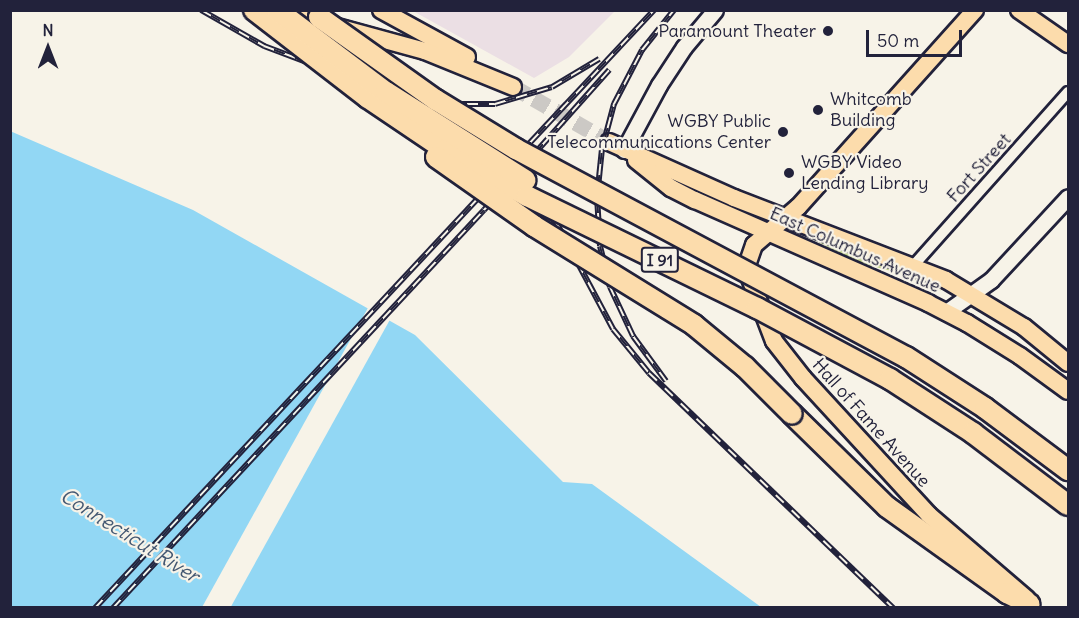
<!DOCTYPE html>
<style>
body{margin:0}
#map{position:relative;width:1079px;height:618px;overflow:hidden;background:#f7f3e8;font-family:Delius,sans-serif}
div>[style]{position:absolute}
.built>*{inset:0;background:#ebdfe4}
.green>*{inset:0;background:#c0d287}
.water>*{inset:0;background:#92d7f4}
.pier>*{inset:0;background:#f7f3e8;transform-origin:0 0}
.primary-tunnel>*{height:16px;margin-top:-8px;transform-origin:0;background:repeating-linear-gradient(90deg,#ccc9c5 0 16px,transparent 0 24px)}
.roads{filter:drop-shadow(2px 0 #22223b) drop-shadow(-2px 0 #22223b) drop-shadow(0 2px #22223b) drop-shadow(0 -2px #22223b)}
.minor>*{height:10px;margin:-5px;padding:0 5px;transform-origin:5px;border-radius:5px;background:#f7f3e8}
.secondary>*{height:15px;margin:-7.5px;padding:0 7.5px;transform-origin:7.5px;border-radius:7.5px;background:#f7f3e8}
.primary>*{height:16px;margin:-8px;padding:0 8px;transform-origin:8px;border-radius:8px;background:#fcdcac}
.motorway>*{height:20px;margin:-10px;padding:0 10px;transform-origin:10px;border-radius:10px;background:#fcdcac}
.rail>*{height:6px;margin-top:-3px;transform-origin:0;background:repeating-linear-gradient(90deg,#f7f3e8 0 11px,#22223b 0 22px);box-sizing:border-box;border-block:2px solid #22223b}
.bridges{filter:drop-shadow(2px 0 #22223b) drop-shadow(-2px 0 #22223b) drop-shadow(0 2px #22223b) drop-shadow(0 -2px #22223b)}
.motorway-bridge>*{height:20px;margin:-10px;padding:0 10px;transform-origin:10px;border-radius:10px;background:#fcdcac}
.dots>*{width:16px;height:16px;translate:-50% -50%;box-sizing:border-box;border:3px solid #f7f3e8;border-radius:50%}
span{translate:-50% -50%;white-space:nowrap;text-align:center;line-height:1.15;-webkit-text-stroke:4.5px #f7f3e8;paint-order:stroke}
.shield-label span{padding:2px 4px;background:#f7f3e8;border:2px solid;border-radius:4px;-webkit-text-stroke-width:0}
.shield-label{font-size:16px;color:#22223b;font-weight:700}
.poi-label{font-size:18px;color:#22223b}
.right{translate:-100% -50%;text-align:right}
.left{translate:0 -50%;text-align:left}
.street-label{font-size:18px;color:#22223b}
.water-label{font-size:20px;color:#445872;font-style:italic}
.frame{position:absolute;inset:0;border:12px solid #22223b;pointer-events:none}
.north{position:absolute;left:18px;top:18px;width:60px;height:60px;-webkit-text-stroke:4px #f7f3e8;paint-order:stroke;rotate:0deg;font-size:16px;font-weight:700;line-height:24px;text-align:center;color:#22223b}
.north::after{content:'';display:block;margin:auto;width:21px;height:27px;background:#22223b;clip-path:polygon(50% 0,100% 100%,50% 72%,0 100%)}
.scale{position:absolute;left:866px;top:30px;width:96px;height:27px;box-sizing:border-box;border:3px solid #22223b;border-top:0;padding-left:8px;font-size:18px;line-height:21px;white-space:nowrap;color:#22223b;-webkit-text-stroke:4px #f7f3e8;paint-order:stroke}
</style>
<div id="map">
<div class="built">
<div style="clip-path:polygon(413px 11px,615px 10px,615px 11px,569px 57px,534px 78px)"></div>
</div>
<div class="green">
<div style="clip-path:polygon(808px 237px,917px 278px,942px 291px,895px 272px,860px 263px)"></div>
</div>
<div class="water">
<div style="clip-path:polygon(10px 131px,193px 210px,415px 335px,563px 482px,592px 484px,761px 607px,11px 607px)"></div>
</div>
<div class="pier">
<div style="left:369px;top:306px;width:25px;height:412px;rotate:29deg"></div>
</div>
<div class="primary-tunnel">
<div style="left:513px;top:87px;width:111px;rotate:29.8deg"></div>
</div>
<div class="roads">
<div class="minor">
<div style="left:913px;top:266px;width:233px;rotate:-48.3deg"></div>
</div>
<div class="secondary">
<div style="left:624px;top:150px;width:74px;rotate:-61.7deg"></div>
<div style="left:659px;top:85px;width:45px;rotate:-56.7deg"></div>
<div style="left:684px;top:47px;width:48px;rotate:-50deg"></div>
<div style="left:946px;top:312px;width:55px;rotate:-35.4deg"></div>
<div style="left:991px;top:280px;width:113px;rotate:-47.1deg"></div>
</div>
<div class="primary">
<div style="left:381px;top:10px;width:98px;rotate:28.7deg"></div>
<div style="left:975px;top:10px;width:265px;rotate:131.9deg"></div>
<div style="left:798px;top:207px;width:58px;rotate:139.2deg"></div>
<div style="left:754px;top:245px;width:24px;rotate:109deg"></div>
<div style="left:746px;top:268px;width:78px;rotate:69deg"></div>
<div style="left:774px;top:341px;width:47px;rotate:51.9deg"></div>
<div style="left:803px;top:378px;width:186px;rotate:47.4deg"></div>
<div style="left:929px;top:515px;width:129px;rotate:40.6deg"></div>
<div style="left:1019px;top:10px;width:60px;rotate:34.8deg"></div>
<div style="left:286px;top:13px;width:144px;rotate:15.3deg"></div>
<div style="left:425px;top:51px;width:95px;rotate:22.2deg"></div>
<div style="left:609px;top:142px;width:137px;rotate:24.1deg"></div>
<div style="left:734px;top:198px;width:227px;rotate:21.1deg"></div>
<div style="left:946px;top:280px;width:91px;rotate:31.1deg"></div>
<div style="left:1024px;top:327px;width:57px;rotate:39.3deg"></div>
<div style="left:636px;top:160px;width:45px;rotate:38.7deg"></div>
<div style="left:671px;top:188px;width:27px;rotate:27deg"></div>
<div style="left:695px;top:200px;width:255px;rotate:23.8deg"></div>
<div style="left:928px;top:303px;width:44px;rotate:27.1deg"></div>
<div style="left:967px;top:323px;width:62px;rotate:31.9deg"></div>
<div style="left:1020px;top:356px;width:59px;rotate:36.1deg"></div>
</div>
<div class="motorway">
<div style="left:792px;top:414px;width:133px;rotate:44.4deg"></div>
<div style="left:887px;top:507px;width:148px;rotate:35.6deg"></div>
<div style="left:1007px;top:593px;width:25px;rotate:26deg"></div>
</div>
</div>
<div class="rail">
<div style="left:201px;top:10px;width:73px;rotate:29.7deg"></div>
<div style="left:264px;top:46px;width:94px;rotate:20.6deg"></div>
<div style="left:344px;top:76px;width:117px;rotate:25.9deg"></div>
<div style="left:449px;top:127px;width:66px;rotate:35.1deg"></div>
<div style="left:503px;top:165px;width:33px;rotate:44deg"></div>
<div style="left:527px;top:188px;width:47px;rotate:50.2deg"></div>
<div style="left:557px;top:224px;width:119px;rotate:61.9deg"></div>
<div style="left:613px;top:329px;width:57px;rotate:50.7deg"></div>
<div style="left:649px;top:373px;width:339px;rotate:43.9deg"></div>
<div style="left:392px;top:92px;width:54px;rotate:12.8deg"></div>
<div style="left:445px;top:104px;width:50px"></div>
<div style="left:495px;top:104px;width:59px;rotate:-16.6deg"></div>
<div style="left:552px;top:87px;width:55px;rotate:-30.8deg"></div>
<div style="left:666px;top:381px;width:56px;rotate:-126.3deg"></div>
<div style="left:633px;top:336px;width:54px;rotate:-115.1deg"></div>
<div style="left:610px;top:287px;width:42px;rotate:-103.7deg"></div>
<div style="left:600px;top:246px;width:49px;rotate:-93.5deg"></div>
<div style="left:597px;top:197px;width:48px;rotate:-84.1deg"></div>
<div style="left:602px;top:149px;width:47px;rotate:-75.1deg"></div>
<div style="left:614px;top:104px;width:61px;rotate:-62.6deg"></div>
<div style="left:642px;top:50px;width:51px;rotate:-51.3deg"></div>
<div style="left:95px;top:608px;width:819px;rotate:-46.93deg"></div>
<div style="left:113px;top:608px;width:544px;rotate:-47.01deg"></div>
<div style="left:484px;top:210px;width:188px;rotate:-48.2deg"></div>
</div>
<div class="bridges">
<div class="motorway-bridge">
<div style="left:254px;top:10px;width:144px;rotate:37.7deg"></div>
<div style="left:368px;top:98px;width:93px;rotate:34deg"></div>
<div style="left:445px;top:150px;width:94px;rotate:29.3deg"></div>
<div style="left:527px;top:196px;width:256px;rotate:26deg"></div>
<div style="left:757px;top:308px;width:151px;rotate:28.1deg"></div>
<div style="left:890px;top:379px;width:99px;rotate:33deg"></div>
<div style="left:973px;top:433px;width:119px;rotate:37.2deg"></div>
<div style="left:277px;top:10px;width:136px;rotate:37deg"></div>
<div style="left:386px;top:92px;width:165px;rotate:32.3deg"></div>
<div style="left:319px;top:17px;width:143px;rotate:35.4deg"></div>
<div style="left:436px;top:100px;width:94px;rotate:31.5deg"></div>
<div style="left:516px;top:149px;width:442px;rotate:28.1deg"></div>
<div style="left:906px;top:357px;width:94px;rotate:32.8deg"></div>
<div style="left:985px;top:408px;width:104px;rotate:36.8deg"></div>
<div style="left:436px;top:157px;width:120px;rotate:35.1deg"></div>
<div style="left:534px;top:226px;width:188px;rotate:31.7deg"></div>
<div style="left:694px;top:325px;width:66px;rotate:39.5deg"></div>
<div style="left:745px;top:367px;width:66px;rotate:45deg"></div>
</div>
</div>
<div class="dots">
<div style="left:828px;top:31px;background:#22223b"></div>
<div style="left:818px;top:110px;background:#22223b"></div>
<div style="left:783px;top:132px;background:#22223b"></div>
<div style="left:789px;top:173px;background:#22223b"></div>
</div>
<div class="shield-label">
<span style="left:660px;top:260px">I 91</span>
</div>
<div class="poi-label">
<span class="right" style="left:816px;top:31px">Paramount Theater</span>
<span class="left" style="left:830px;top:110px">Whitcomb<br>Building</span>
<span class="right" style="left:771px;top:132px">WGBY Public<br>Telecommunications Center</span>
<span class="left" style="left:801px;top:173px">WGBY Video<br>Lending Library</span>
</div>
<div class="street-label">
<span style="left:979px;top:168px;rotate:-48deg">Fort Street</span>
<span style="left:855px;top:250px;rotate:24deg">East Columbus Avenue</span>
<span style="left:871px;top:423px;rotate:48deg">Hall of Fame Avenue</span>
</div>
<div class="water-label">
<span style="left:130px;top:535px;rotate:32deg">Connecticut River</span>
</div>
<div class="frame"></div>
<div class="north">N</div>
<div class="scale">50 m</div>
</div>
